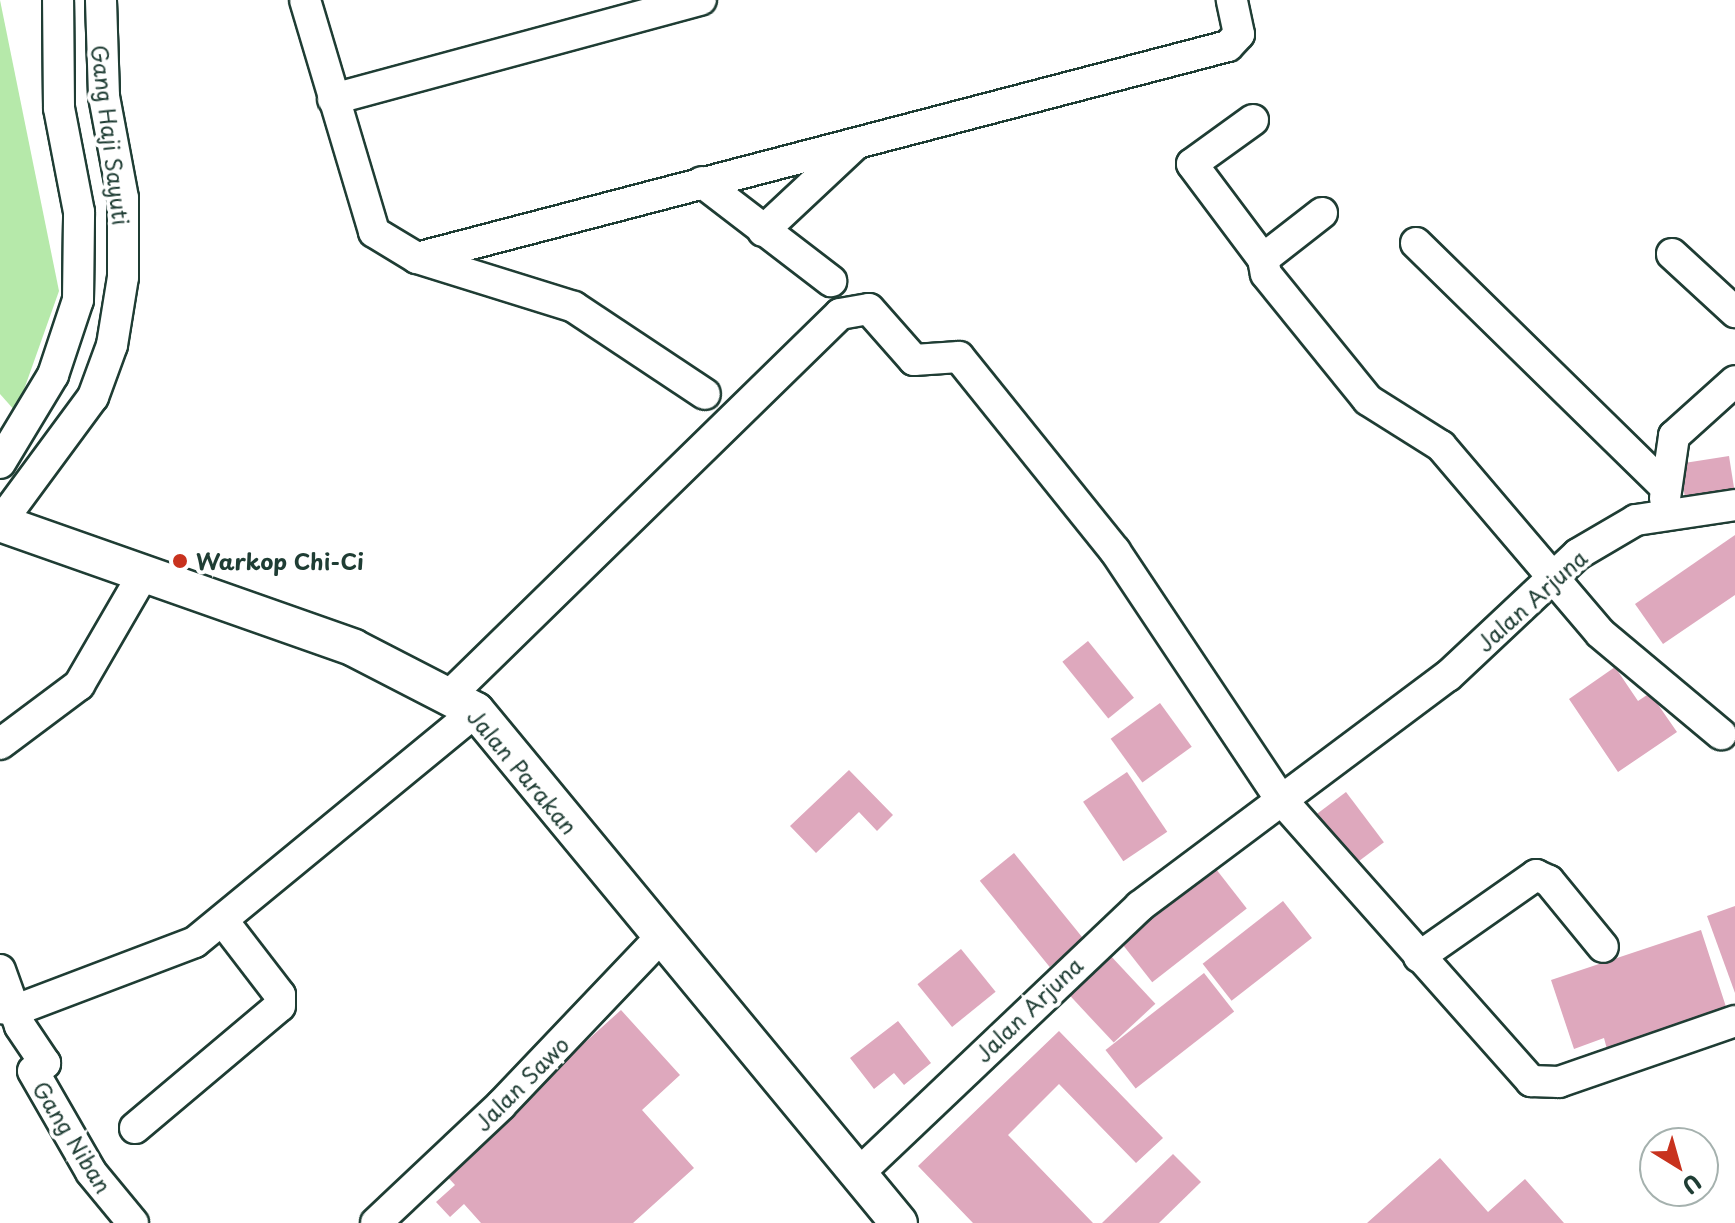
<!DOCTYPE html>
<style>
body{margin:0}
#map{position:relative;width:1735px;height:1223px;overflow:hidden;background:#fff;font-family:"Playpen Sans",sans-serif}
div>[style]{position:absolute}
.green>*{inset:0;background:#b6e9aa}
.building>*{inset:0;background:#dea8bd;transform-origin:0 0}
.roads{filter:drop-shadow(2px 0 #1f3d34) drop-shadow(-2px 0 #1f3d34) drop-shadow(0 2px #1f3d34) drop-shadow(0 -2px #1f3d34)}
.minor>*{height:30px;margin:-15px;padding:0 15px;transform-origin:15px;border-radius:15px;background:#fff}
.tertiary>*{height:36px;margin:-18px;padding:0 18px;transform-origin:18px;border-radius:18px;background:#fff}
.dots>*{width:22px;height:22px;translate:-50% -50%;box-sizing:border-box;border:4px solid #fff;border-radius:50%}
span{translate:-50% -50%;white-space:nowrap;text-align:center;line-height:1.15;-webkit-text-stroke:8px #fff;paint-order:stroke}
.street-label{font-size:22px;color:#1f3d34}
.poi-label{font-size:22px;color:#1f3d34;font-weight:700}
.left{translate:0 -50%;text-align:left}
.north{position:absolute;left:1639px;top:1127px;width:80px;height:80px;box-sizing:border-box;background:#fff;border:2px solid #a5b1ae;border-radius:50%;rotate:143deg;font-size:22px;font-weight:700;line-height:32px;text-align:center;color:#1f3d34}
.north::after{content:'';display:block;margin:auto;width:28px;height:36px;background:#c8321e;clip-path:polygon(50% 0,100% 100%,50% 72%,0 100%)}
</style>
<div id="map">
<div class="green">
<div style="clip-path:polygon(0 0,59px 291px,16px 412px,0 394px)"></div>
</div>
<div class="building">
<div style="left:1729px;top:456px;width:39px;height:50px;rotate:81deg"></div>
<div style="clip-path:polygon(1735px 535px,1735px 595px,1663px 644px,1635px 604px)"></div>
<div style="left:1088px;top:641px;width:73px;height:33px;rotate:51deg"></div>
<div style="clip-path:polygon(1615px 667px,1638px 701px,1650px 693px,1677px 732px,1618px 772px,1569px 699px)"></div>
<div style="left:1160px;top:703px;width:54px;height:61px;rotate:54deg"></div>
<div style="clip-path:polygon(849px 770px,893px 815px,877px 831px,859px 812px,816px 853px,790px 826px)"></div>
<div style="left:1127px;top:772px;width:72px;height:53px;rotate:56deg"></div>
<div style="left:1346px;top:792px;width:63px;height:49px;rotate:53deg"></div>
<div style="left:1014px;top:853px;width:111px;height:44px;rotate:51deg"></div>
<div style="left:1216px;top:869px;width:50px;height:120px;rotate:52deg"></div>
<div style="left:1283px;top:901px;width:47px;height:102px;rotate:52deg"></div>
<div style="clip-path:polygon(1735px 906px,1735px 993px,1707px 916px)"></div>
<div style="clip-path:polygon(1701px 930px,1728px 1013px,1608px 1053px,1604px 1038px,1574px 1049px,1551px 980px)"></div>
<div style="left:961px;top:949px;width:55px;height:56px;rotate:51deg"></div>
<div style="left:1109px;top:954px;width:68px;height:57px;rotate:47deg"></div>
<div style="left:1204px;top:973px;width:49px;height:125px;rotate:52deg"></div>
<div style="clip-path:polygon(621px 1010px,680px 1075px,642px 1110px,694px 1168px,633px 1223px,481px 1223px,464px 1204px,450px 1217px,436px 1202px,455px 1185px,442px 1171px)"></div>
<div style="clip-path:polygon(898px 1021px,931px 1063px,904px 1085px,894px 1073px,874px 1089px,850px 1058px)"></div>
<div style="clip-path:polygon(1059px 1031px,1163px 1138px,1136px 1163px,1059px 1084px,1008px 1135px,1093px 1223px,973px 1223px,918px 1166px)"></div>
<div style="clip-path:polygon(1173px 1154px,1201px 1182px,1159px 1223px,1102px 1223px)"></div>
<div style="clip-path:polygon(1440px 1158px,1488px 1212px,1525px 1179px,1564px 1223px,1367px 1223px)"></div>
</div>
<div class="roads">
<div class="minor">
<div style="left:305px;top:0;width:242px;rotate:73.4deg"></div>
<div style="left:374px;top:232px;width:50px;rotate:31.2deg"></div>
<div style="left:417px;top:258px;width:164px;rotate:17.3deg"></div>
<div style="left:574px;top:307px;width:157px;rotate:33.6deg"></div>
<div style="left:333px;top:99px;width:381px;rotate:-15.1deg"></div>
<div style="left:1253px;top:120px;width:75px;rotate:144.2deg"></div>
<div style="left:1192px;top:164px;width:119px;rotate:53.2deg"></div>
<div style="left:702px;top:182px;width:163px;rotate:37.5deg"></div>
<div style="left:1322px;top:213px;width:75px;rotate:142.1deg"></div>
<div style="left:1263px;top:259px;width:15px;rotate:79deg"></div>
<div style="left:1266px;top:274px;width:162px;rotate:51deg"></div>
<div style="left:1368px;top:400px;width:86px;rotate:32.2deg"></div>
<div style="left:1441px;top:446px;width:245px;rotate:49.6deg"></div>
<div style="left:1600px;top:633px;width:158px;rotate:39.9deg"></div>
<div style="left:763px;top:231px;width:126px;rotate:-43.1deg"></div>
<div style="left:1416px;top:243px;width:350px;rotate:44.4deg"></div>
<div style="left:1672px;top:254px;width:86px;rotate:42.6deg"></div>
<div style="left:417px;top:258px;width:838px;rotate:-14.65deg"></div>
<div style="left:1228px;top:46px;width:16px;rotate:-47deg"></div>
<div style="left:1239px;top:34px;width:35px;rotate:-102deg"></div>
<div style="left:0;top:463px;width:103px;rotate:-58.9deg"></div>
<div style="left:53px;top:375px;width:79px;rotate:-71.6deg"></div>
<div style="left:78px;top:300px;width:88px;rotate:-89.3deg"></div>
<div style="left:79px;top:212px;width:106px;rotate:-100.9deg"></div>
<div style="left:59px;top:108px;width:108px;rotate:-90.5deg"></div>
<div style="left:1665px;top:498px;width:63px;rotate:-81.7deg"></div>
<div style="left:1674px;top:436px;width:82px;rotate:-42deg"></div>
<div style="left:0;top:523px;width:157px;rotate:-53.6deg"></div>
<div style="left:93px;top:397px;width:55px;rotate:-69.9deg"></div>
<div style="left:112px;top:345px;width:69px;rotate:-80.8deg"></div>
<div style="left:123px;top:277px;width:79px;rotate:-90deg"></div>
<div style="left:123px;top:198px;width:104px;rotate:-100.6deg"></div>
<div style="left:104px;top:96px;width:96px;rotate:-91.8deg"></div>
<div style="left:452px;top:693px;width:542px;rotate:-44.33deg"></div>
<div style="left:840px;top:314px;width:29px;rotate:-10deg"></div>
<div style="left:869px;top:309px;width:68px;rotate:48.6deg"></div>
<div style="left:914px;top:360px;width:45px;rotate:-3.8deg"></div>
<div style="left:959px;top:357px;width:249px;rotate:51.2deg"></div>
<div style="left:1115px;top:551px;width:296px;rotate:56.3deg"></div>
<div style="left:1279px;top:797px;width:380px;rotate:48.4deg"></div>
<div style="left:1531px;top:1081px;width:28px;rotate:2deg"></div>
<div style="left:1559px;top:1082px;width:186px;rotate:-19.1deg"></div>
<div style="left:0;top:744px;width:99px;rotate:-36.8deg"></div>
<div style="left:79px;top:685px;width:124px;rotate:-59.9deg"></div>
<div style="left:1419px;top:957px;width:143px;rotate:-35deg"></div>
<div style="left:1536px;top:875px;width:14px;rotate:25deg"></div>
<div style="left:1549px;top:881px;width:85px;rotate:50.7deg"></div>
<div style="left:0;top:970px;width:59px;rotate:70.3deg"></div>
<div style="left:20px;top:1026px;width:45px;rotate:56deg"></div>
<div style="left:45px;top:1063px;width:14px;rotate:146deg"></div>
<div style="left:33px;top:1071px;width:116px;rotate:60.1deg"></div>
<div style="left:91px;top:1172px;width:66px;rotate:50.5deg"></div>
<div style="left:0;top:1008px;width:16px;rotate:7deg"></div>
<div style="left:16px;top:1010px;width:191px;rotate:-20.8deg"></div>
<div style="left:195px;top:942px;width:364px;rotate:-39.4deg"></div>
<div style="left:135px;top:1128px;width:189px;rotate:-40.1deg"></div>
<div style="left:280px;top:1006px;width:11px;rotate:-90deg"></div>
<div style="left:280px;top:995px;width:92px;rotate:-127.5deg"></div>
<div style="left:860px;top:1172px;width:386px;rotate:-43.5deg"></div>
<div style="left:1140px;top:906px;width:384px;rotate:-36.8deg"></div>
<div style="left:1448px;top:676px;width:178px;rotate:-43.2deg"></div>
<div style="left:1578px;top:554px;width:67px;rotate:-30.4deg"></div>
<div style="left:1636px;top:520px;width:100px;rotate:-8.6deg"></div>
<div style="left:376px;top:1223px;width:172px;rotate:-43.3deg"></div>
<div style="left:501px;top:1105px;width:231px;rotate:-46.4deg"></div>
</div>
<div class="tertiary">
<div style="left:0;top:523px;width:375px;rotate:19.4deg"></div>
<div style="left:354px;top:648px;width:137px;rotate:27.3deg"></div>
<div style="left:476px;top:711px;width:664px;rotate:50.44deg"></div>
</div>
</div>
<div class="dots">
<div style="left:180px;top:561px;background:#c8321e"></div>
</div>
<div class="street-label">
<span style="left:111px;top:135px;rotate:83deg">Gang Haji Sayuti</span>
<span style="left:1531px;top:600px;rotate:-42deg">Jalan Arjuna</span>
<span style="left:523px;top:771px;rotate:50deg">Jalan Parakan</span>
<span style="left:1028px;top:1009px;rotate:-44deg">Jalan Arjuna</span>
<span style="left:521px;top:1083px;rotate:-45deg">Jalan Sawo</span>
<span style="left:73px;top:1137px;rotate:58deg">Gang Niban</span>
</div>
<div class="poi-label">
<span class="left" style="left:196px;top:561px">Warkop Chi-Ci</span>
</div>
<div class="north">U</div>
</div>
